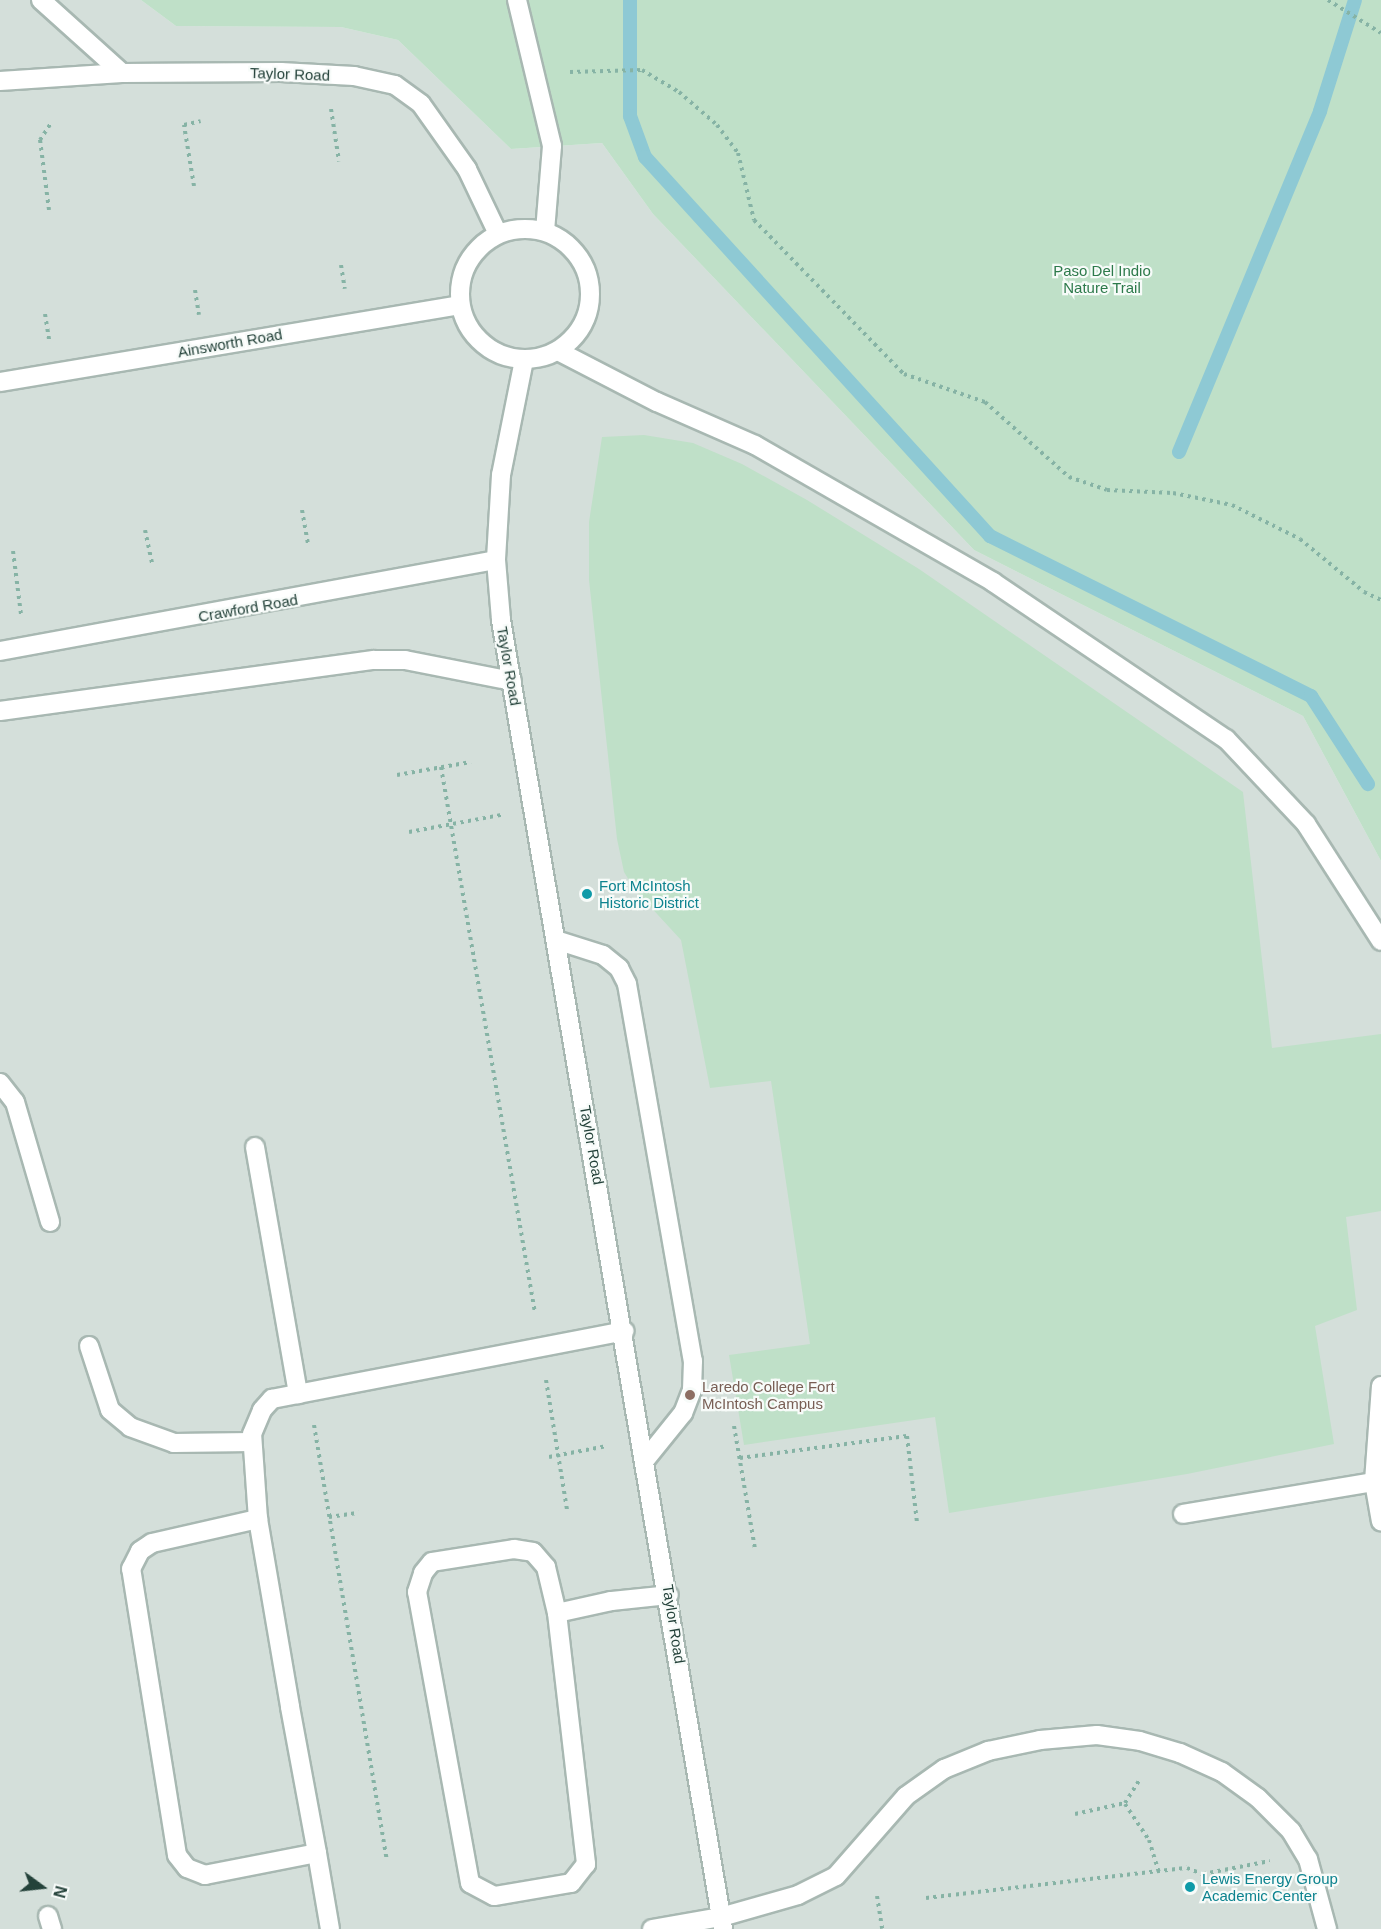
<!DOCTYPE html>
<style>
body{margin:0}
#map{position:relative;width:1381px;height:1929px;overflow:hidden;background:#e6efeb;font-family:Helvetica,sans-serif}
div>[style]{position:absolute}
.built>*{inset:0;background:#d4dfda}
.green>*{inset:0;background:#bfe0c8}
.stream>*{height:14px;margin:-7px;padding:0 7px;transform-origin:7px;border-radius:7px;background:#8ec9d4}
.path>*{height:4px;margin-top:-2px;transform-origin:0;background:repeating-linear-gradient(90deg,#86b3a5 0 3px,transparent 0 7.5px)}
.roads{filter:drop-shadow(2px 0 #a8b8b2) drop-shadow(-2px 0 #a8b8b2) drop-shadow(0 2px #a8b8b2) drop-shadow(0 -2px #a8b8b2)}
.service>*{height:18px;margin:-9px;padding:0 9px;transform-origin:9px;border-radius:9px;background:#fff}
.pedestrian>*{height:18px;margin:-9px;padding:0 9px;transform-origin:9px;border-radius:9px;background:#fff}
.minor>*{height:18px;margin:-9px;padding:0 9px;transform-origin:9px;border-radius:9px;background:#fff}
.minor>.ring{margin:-9px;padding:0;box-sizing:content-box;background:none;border:18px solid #fff;border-radius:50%}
.dots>*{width:16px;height:16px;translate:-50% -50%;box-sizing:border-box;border:3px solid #f7fbf9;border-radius:50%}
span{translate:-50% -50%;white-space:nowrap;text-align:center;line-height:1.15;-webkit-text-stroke:4.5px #f7fbf9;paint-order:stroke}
.street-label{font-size:15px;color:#24423a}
.park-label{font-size:15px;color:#2d7a4b}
.culture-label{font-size:15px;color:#0d838f}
.left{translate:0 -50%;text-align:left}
.education-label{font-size:15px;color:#785e54}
.north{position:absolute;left:12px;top:1857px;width:60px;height:60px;-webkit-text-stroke:4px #f7fbf9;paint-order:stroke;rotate:105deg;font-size:16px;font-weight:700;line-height:24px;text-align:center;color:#24423a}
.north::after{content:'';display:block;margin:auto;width:21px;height:27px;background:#24423a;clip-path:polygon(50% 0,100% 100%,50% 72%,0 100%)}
</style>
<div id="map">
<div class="built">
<div style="clip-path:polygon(0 0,141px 0,176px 26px,341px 27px,398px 40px,511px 149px,602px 143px,653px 214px,974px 550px,1303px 716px,1381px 861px,1381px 1929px,0 1929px)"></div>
</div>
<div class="green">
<div style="clip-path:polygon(141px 0,1381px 0,1381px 861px,1303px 716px,974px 550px,653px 214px,602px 143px,511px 149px,398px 40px,341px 27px,176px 26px)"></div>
<div style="clip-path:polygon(644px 435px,693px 443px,742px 464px,807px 500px,919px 569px,1243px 792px,1272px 1048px,1381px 1034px,1381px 1211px,1346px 1217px,1357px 1310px,1315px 1326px,1334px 1444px,1187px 1474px,949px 1513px,935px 1417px,744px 1445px,729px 1355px,810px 1344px,771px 1081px,710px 1088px,681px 940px,635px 890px,624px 872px,617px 839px,589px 580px,589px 522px,602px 437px)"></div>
</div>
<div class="stream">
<div style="left:630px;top:0;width:116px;rotate:90deg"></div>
<div style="left:630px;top:116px;width:44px;rotate:69.9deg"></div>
<div style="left:645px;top:157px;width:513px;rotate:47.69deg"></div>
<div style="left:990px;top:536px;width:359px;rotate:26.5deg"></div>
<div style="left:1311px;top:696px;width:105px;rotate:57.1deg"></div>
<div style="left:1179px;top:452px;width:369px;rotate:-67.5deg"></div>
<div style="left:1320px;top:111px;width:116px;rotate:-72.5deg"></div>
</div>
<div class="path">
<div style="left:1328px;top:0;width:62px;rotate:31.9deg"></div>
<div style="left:570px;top:72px;width:72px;rotate:-1.6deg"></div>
<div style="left:642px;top:70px;width:43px;rotate:30.7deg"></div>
<div style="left:679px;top:92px;width:50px;rotate:41deg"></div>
<div style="left:717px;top:125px;width:35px;rotate:53deg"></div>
<div style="left:738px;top:153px;width:69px;rotate:76.6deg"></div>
<div style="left:754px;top:220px;width:215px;rotate:45.8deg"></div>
<div style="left:904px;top:374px;width:86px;rotate:19.1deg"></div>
<div style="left:985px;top:402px;width:113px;rotate:41.8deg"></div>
<div style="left:1069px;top:477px;width:40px;rotate:18.9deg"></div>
<div style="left:1107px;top:490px;width:66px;rotate:2.6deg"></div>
<div style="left:1173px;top:493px;width:60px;rotate:11.5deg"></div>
<div style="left:1232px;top:505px;width:76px;rotate:26.6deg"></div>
<div style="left:1300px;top:539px;width:83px;rotate:39.6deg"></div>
<div style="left:1364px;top:592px;width:19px;rotate:25deg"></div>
<div style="left:331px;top:109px;width:53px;rotate:81.3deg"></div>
<div style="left:194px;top:186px;width:62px;rotate:-99.3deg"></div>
<div style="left:184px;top:125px;width:17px;rotate:-13deg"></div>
<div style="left:49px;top:210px;width:71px;rotate:-97.3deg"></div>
<div style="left:40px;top:140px;width:20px;rotate:-57deg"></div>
<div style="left:341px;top:265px;width:24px;rotate:81deg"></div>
<div style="left:195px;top:290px;width:25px;rotate:81deg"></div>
<div style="left:45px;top:314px;width:26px;rotate:81deg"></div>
<div style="left:302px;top:510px;width:34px;rotate:80deg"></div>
<div style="left:145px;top:530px;width:34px;rotate:78deg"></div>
<div style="left:13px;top:551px;width:64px;rotate:82.8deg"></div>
<div style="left:441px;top:767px;width:554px;rotate:80.23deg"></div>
<div style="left:397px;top:775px;width:75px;rotate:-10deg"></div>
<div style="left:409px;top:832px;width:94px;rotate:-10.5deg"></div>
<div style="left:546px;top:1380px;width:132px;rotate:80.8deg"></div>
<div style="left:314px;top:1425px;width:442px;rotate:80.5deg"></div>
<div style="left:734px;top:1426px;width:125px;rotate:80.3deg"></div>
<div style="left:549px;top:1457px;width:59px;rotate:-10.7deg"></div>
<div style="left:740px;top:1458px;width:168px;rotate:-7.5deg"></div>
<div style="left:907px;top:1436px;width:88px;rotate:83.4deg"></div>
<div style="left:329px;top:1517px;width:30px;rotate:-8deg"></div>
<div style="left:1125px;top:1804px;width:43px;rotate:56.3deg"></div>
<div style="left:1149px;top:1840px;width:34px;rotate:73deg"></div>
<div style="left:1075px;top:1814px;width:51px;rotate:-12.4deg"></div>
<div style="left:1125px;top:1803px;width:26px;rotate:-58deg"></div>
<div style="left:877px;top:1896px;width:33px;rotate:81deg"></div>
<div style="left:926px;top:1898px;width:263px;rotate:-6.6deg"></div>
<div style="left:1187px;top:1868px;width:17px;rotate:21deg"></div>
<div style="left:1203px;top:1874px;width:68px;rotate:-11deg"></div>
</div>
<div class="roads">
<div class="service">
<div style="left:41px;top:0;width:109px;rotate:42deg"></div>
<div style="left:517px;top:0;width:150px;rotate:76.5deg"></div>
<div style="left:552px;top:146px;width:85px;rotate:94.7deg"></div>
<div style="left:0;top:81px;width:122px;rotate:-3.8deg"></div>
<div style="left:122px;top:73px;width:159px;rotate:-0.4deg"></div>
<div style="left:281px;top:72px;width:73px;rotate:3.1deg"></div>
<div style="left:354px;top:76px;width:42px;rotate:12.4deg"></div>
<div style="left:395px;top:85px;width:32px;rotate:36deg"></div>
<div style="left:421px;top:104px;width:80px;rotate:54.7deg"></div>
<div style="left:467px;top:169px;width:72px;rotate:64.5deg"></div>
<div style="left:558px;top:351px;width:111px;rotate:27.3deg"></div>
<div style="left:657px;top:402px;width:107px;rotate:23.7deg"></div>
<div style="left:755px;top:445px;width:275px;rotate:29.9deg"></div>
<div style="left:993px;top:582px;width:281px;rotate:34deg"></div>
<div style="left:1226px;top:739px;width:117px;rotate:46.7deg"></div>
<div style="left:1306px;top:824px;width:139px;rotate:57.3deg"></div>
<div style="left:0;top:651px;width:504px;rotate:-10.4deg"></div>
<div style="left:0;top:711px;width:377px;rotate:-7.8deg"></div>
<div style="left:374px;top:660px;width:31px"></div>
<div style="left:405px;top:660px;width:109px;rotate:11.1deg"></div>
<div style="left:556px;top:940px;width:49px;rotate:17.7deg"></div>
<div style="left:603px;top:955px;width:21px;rotate:39deg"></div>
<div style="left:619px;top:968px;width:18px;rotate:63deg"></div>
<div style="left:627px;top:984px;width:383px;rotate:80.1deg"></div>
<div style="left:693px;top:1361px;width:29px;rotate:92deg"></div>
<div style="left:692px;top:1390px;width:25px;rotate:111deg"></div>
<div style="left:683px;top:1413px;width:59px;rotate:128.8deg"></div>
<div style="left:0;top:1083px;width:24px;rotate:52deg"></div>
<div style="left:15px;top:1102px;width:125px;rotate:73.7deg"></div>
<div style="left:255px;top:1147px;width:251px;rotate:80.1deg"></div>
<div style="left:89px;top:1346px;width:67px;rotate:71.8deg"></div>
<div style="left:110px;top:1410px;width:26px;rotate:40deg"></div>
<div style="left:130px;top:1427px;width:47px;rotate:20deg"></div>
<div style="left:174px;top:1443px;width:78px;rotate:-0.7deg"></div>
<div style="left:1381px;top:1386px;width:96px;rotate:94.2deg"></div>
<div style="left:1374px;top:1482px;width:40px;rotate:80deg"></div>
<div style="left:1183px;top:1514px;width:194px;rotate:-9.5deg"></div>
<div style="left:258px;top:1519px;width:85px;rotate:-94deg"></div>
<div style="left:252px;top:1434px;width:26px;rotate:-67deg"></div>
<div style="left:262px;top:1410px;width:15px;rotate:-48deg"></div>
<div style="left:272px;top:1399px;width:359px;rotate:-10.9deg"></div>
<div style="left:514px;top:1549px;width:19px;rotate:9deg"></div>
<div style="left:533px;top:1552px;width:20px;rotate:49deg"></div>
<div style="left:546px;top:1567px;width:47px;rotate:76.6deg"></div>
<div style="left:557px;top:1613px;width:253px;rotate:83.4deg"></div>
<div style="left:586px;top:1864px;width:24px;rotate:128deg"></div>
<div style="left:571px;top:1883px;width:78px;rotate:170.4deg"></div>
<div style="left:494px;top:1896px;width:27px;rotate:-152deg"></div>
<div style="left:470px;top:1883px;width:296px;rotate:-100.3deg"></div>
<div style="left:417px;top:1592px;width:20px;rotate:-72deg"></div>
<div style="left:423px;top:1573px;width:14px;rotate:-51deg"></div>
<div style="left:432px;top:1562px;width:83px;rotate:-9deg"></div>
<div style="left:557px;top:1613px;width:55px;rotate:-12.5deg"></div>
<div style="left:611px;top:1601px;width:58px;rotate:-5.9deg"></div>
<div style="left:317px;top:1853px;width:114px;rotate:168.9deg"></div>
<div style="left:205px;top:1875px;width:19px;rotate:-159deg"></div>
<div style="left:187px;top:1868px;width:16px;rotate:-128deg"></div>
<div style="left:177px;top:1855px;width:290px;rotate:-99.1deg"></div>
<div style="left:131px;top:1569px;width:20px;rotate:-63deg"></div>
<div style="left:140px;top:1551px;width:14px;rotate:-34deg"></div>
<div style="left:152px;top:1543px;width:109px;rotate:-12.8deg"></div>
<div style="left:258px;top:1519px;width:191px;rotate:80.3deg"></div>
<div style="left:290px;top:1707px;width:148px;rotate:79.5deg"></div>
<div style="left:317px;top:1853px;width:77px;rotate:80.3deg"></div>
</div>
<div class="pedestrian">
<div style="left:48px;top:1916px;width:14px;rotate:73deg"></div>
<div style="left:652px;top:1929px;width:70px;rotate:-9.9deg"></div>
</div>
<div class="minor">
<div class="ring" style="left:460px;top:229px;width:112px;height:112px"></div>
<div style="left:524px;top:360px;width:117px;rotate:101.3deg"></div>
<div style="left:501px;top:475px;width:85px;rotate:93.4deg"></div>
<div style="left:496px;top:560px;width:60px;rotate:85.2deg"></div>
<div style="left:501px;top:620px;width:1328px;rotate:80.37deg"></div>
<div style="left:0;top:382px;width:466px;rotate:-9.5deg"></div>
<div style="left:721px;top:1917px;width:80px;rotate:-15.9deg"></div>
<div style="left:798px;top:1895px;width:42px;rotate:-26.6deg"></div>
<div style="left:836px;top:1876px;width:106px;rotate:-48.8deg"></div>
<div style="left:906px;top:1796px;width:47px;rotate:-35.4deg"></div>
<div style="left:944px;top:1769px;width:48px;rotate:-22.2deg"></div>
<div style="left:988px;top:1751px;width:53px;rotate:-11.9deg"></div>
<div style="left:1040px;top:1740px;width:57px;rotate:-5deg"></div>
<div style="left:1097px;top:1735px;width:43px;rotate:7.9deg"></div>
<div style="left:1140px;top:1741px;width:42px;rotate:16.7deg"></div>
<div style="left:1180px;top:1753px;width:46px;rotate:24.3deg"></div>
<div style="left:1222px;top:1772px;width:44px;rotate:35.8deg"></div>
<div style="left:1258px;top:1798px;width:47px;rotate:45deg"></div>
<div style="left:1291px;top:1831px;width:33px;rotate:59deg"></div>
<div style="left:1308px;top:1859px;width:73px;rotate:74.8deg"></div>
</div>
</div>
<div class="dots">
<div style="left:587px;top:894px;background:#0f9aa8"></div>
<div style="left:690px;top:1395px;background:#8d6e63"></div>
<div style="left:1190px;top:1887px;background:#0f9aa8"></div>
</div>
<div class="street-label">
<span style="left:290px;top:74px;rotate:2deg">Taylor Road</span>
<span style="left:230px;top:343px;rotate:-10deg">Ainsworth Road</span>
<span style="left:248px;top:608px;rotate:-10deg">Crawford Road</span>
<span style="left:509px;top:666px;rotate:80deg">Taylor Road</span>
<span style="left:592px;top:1145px;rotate:80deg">Taylor Road</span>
<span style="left:674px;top:1624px;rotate:81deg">Taylor Road</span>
</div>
<div class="park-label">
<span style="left:1102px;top:279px">Paso Del Indio<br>Nature Trail</span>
</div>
<div class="culture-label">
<span class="left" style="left:599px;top:894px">Fort McIntosh<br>Historic District</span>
<span class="left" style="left:1202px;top:1887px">Lewis Energy Group<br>Academic Center</span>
</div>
<div class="education-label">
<span class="left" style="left:702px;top:1395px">Laredo College Fort<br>McIntosh Campus</span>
</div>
<div class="north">N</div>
</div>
